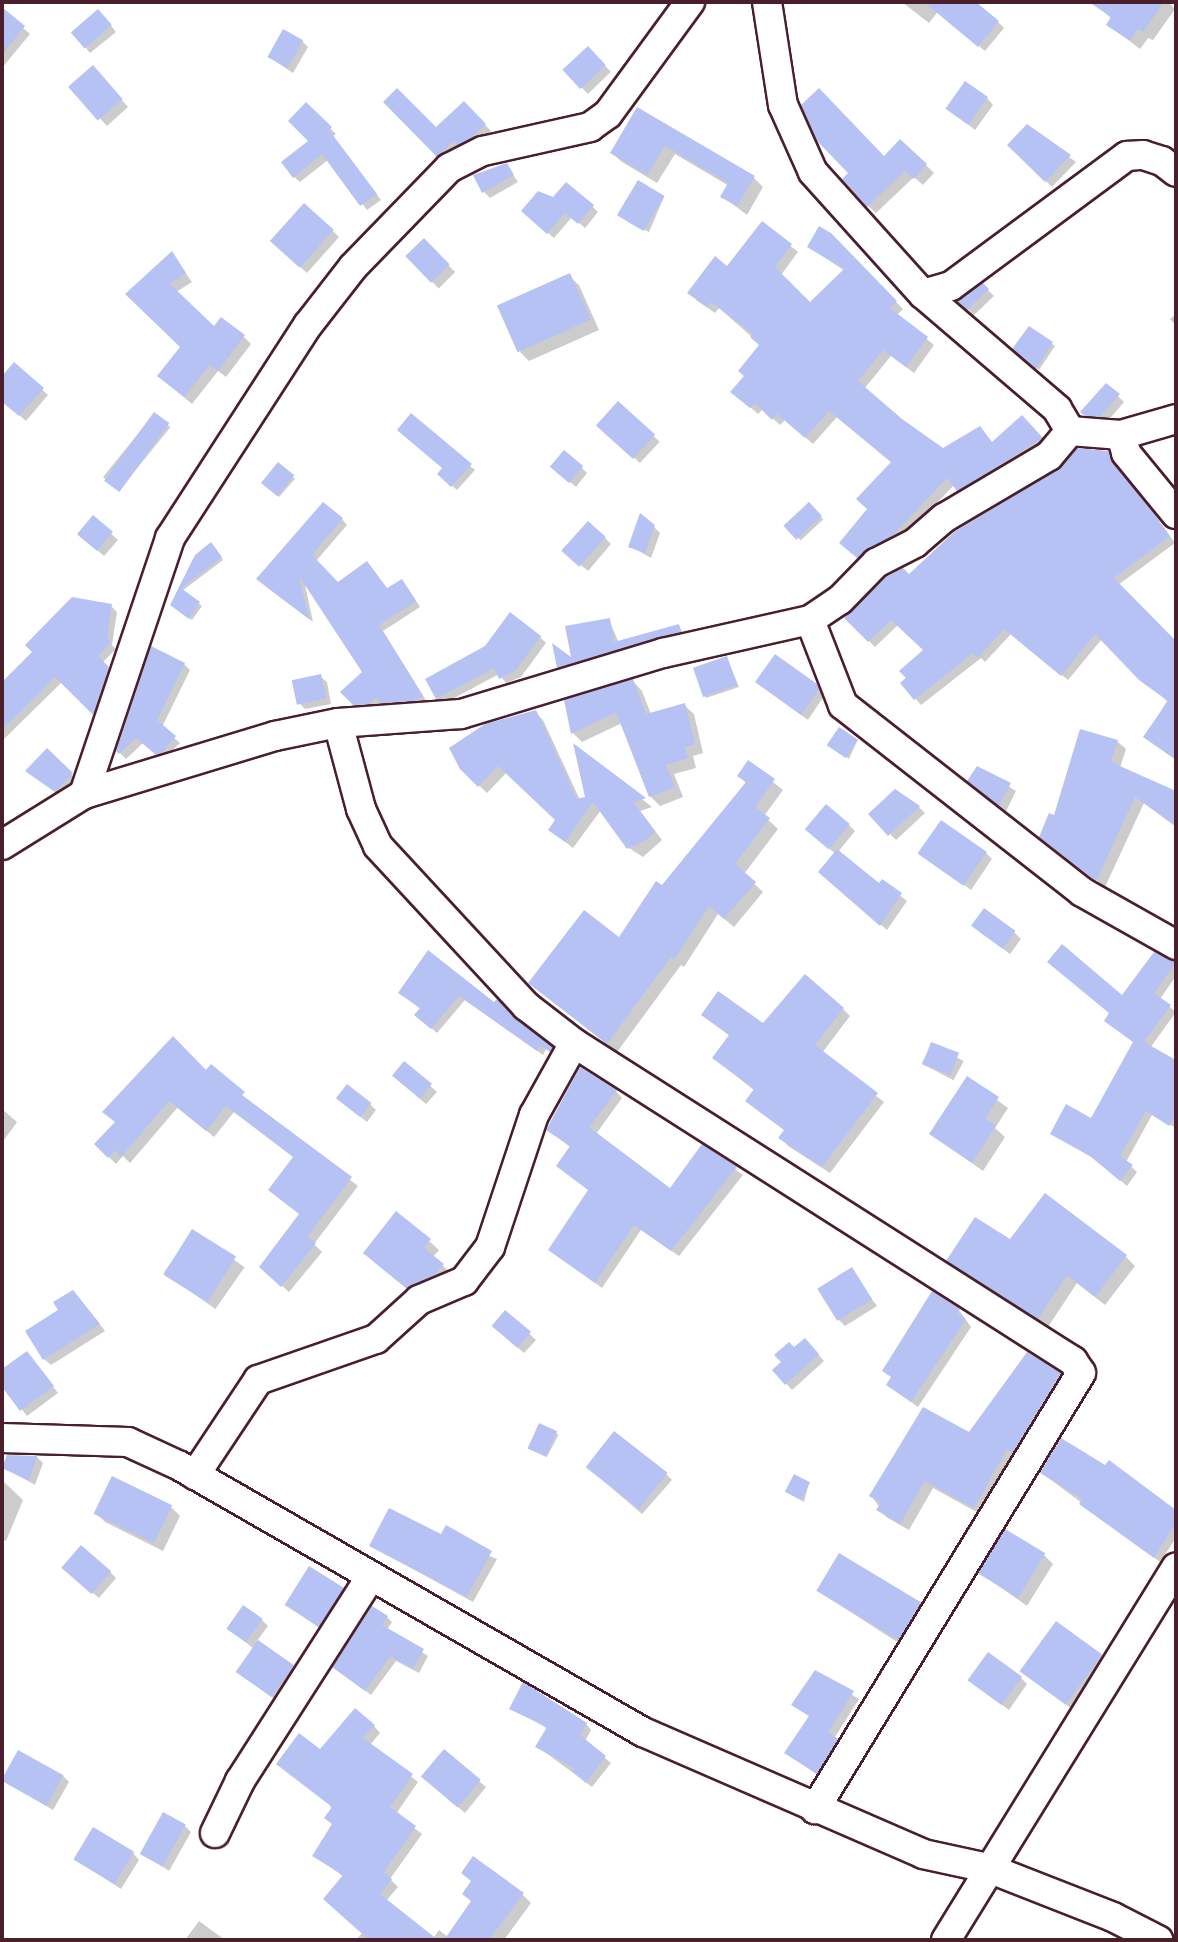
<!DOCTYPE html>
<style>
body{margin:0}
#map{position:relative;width:1178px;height:1942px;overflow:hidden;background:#fff;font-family:Pangolin,sans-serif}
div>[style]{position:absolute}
.shadow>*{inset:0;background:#0003;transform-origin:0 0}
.building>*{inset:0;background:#b6c2f3;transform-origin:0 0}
.roads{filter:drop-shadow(2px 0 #4a1f2b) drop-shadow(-2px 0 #4a1f2b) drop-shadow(0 2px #4a1f2b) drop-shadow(0 -2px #4a1f2b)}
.minor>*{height:28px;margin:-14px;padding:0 14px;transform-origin:14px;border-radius:14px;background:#fff}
span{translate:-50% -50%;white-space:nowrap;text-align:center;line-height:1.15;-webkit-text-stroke:5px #fff;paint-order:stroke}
.frame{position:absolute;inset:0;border:4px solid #4a1f2b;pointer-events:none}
</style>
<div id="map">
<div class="shadow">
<div style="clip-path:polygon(902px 2px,941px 2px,943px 5px,929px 23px)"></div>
<div style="clip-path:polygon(1098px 2px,1168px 2px,1175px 9px,1153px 40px,1148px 38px,1140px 49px,1109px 25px,1112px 19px,1096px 5px)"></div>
<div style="clip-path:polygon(7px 14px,30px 34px,2px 68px,2px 20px)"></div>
<div style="clip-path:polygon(104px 17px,116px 32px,90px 53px,73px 32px)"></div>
<div style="clip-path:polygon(998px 22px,1004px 28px,985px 51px,965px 35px)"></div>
<div style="clip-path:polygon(302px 41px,308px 47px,293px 73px,269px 57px)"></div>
<div style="left:588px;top:48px;width:33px;height:32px;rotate:46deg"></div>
<div style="clip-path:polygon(99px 74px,128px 107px,107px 126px,72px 88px)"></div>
<div style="clip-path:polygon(987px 98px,993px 105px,975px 130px,948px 109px)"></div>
<div style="clip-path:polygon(385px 102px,436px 129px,464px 103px,491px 131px,476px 145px,464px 151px,460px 147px,444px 162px)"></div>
<div style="clip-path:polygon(306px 104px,336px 134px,333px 136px,381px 200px,367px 210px,328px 160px,300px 182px,294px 177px,311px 141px)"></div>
<div style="clip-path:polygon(638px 110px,754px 178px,763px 187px,747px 215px,722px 196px,729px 186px,675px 154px,657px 183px,622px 162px,612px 153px)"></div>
<div style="clip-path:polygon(1027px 127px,1076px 162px,1052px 187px,1009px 145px)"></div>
<div style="clip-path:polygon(884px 158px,926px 165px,934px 173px,923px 185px,914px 177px,876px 213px,868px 206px)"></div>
<div style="clip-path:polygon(506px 165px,518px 182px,490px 198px,484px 192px)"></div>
<div style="clip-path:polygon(664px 197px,649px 232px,624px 219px)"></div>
<div style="clip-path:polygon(553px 199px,592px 206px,598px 212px,585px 228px,572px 217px,554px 238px,529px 217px)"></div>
<div style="clip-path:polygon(762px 223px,798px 252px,781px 275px,810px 305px,845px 271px,809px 247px,830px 234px,903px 309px,897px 315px,934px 345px,914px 373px,891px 356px,864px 389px,901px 420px,943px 450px,993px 444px,1022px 417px,1048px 445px,966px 497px,954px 485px,899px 543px,866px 564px,849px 550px,892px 463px,837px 417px,813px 444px,785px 420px,780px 425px,763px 409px,758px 414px,740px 398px,761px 345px,719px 308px,715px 313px,696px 300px,728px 269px)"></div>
<div style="clip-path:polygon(333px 231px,339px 237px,307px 273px,278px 247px)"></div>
<div style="left:424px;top:241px;width:44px;height:23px;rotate:45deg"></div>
<div style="clip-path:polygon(172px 254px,192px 282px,176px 292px,214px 329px,243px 336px,251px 344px,226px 377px,218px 371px,192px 404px,167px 383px,182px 347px,127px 294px)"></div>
<div style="clip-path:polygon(569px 276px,579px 285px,599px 330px,529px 361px,520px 352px)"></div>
<div style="clip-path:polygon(983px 285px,994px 296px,974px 315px,965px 307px)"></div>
<div style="clip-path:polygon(1176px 314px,1176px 326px,1170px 319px)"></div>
<div style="clip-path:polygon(1029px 328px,1055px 346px,1039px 370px,1015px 349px)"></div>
<div style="clip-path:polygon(14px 364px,48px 395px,26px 421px,2px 400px,2px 378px)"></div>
<div style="clip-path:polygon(1106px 385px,1124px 402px,1107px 422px,1083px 412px)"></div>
<div style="left:618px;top:403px;width:57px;height:29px;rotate:43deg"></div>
<div style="left:154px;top:414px;width:21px;height:81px;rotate:39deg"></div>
<div style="clip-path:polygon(1114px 459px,1175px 543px,1118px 585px,1176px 644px,1176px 760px,1145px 737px,1167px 701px,1102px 639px,1068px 680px,1011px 634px,985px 662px,981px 658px,921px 705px,902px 683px,925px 650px,898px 625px,875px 647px,846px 618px,909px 576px)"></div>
<div style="left:279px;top:465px;width:21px;height:24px;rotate:41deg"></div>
<div style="clip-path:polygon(470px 466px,475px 470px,457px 490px,439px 474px,444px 469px)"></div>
<div style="clip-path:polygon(581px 467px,587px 473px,576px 487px,557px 471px)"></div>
<div style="left:809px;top:504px;width:21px;height:31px;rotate:47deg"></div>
<div style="clip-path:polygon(93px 517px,118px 540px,104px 556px,85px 540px)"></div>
<div style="clip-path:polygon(342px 519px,347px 525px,316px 561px,338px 584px,388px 590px,407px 587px,420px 607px,383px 631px,427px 702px,421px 706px,389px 708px,383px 702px,375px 709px,360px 710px,343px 692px,364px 672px,304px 580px,313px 622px,264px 585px)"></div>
<div style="clip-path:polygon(654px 527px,660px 533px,651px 558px,630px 546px)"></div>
<div style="clip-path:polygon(605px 538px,611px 544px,588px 571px,571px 557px)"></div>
<div style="clip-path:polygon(214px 547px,223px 560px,182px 591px,202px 606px,192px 620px,172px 605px,196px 556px)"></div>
<div style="clip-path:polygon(111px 606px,117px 612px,112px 645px,116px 649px,102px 663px,114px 674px,97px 727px,92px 723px,95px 715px,62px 682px,2px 741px,2px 684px,34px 652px)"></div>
<div style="clip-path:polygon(609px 620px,619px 643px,679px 626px,686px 638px,565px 673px,561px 668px,579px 663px,576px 660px)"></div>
<div style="clip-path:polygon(540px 637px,546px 643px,521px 677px,506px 683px,499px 674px,443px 704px,437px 698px)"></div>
<div style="clip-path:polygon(727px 658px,739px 687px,706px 698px,704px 695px)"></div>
<div style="clip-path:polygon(184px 664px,190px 670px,162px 727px,180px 743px,163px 759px,143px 743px,126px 759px,118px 751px)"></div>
<div style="clip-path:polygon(320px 676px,327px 682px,331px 704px,305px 709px,299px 703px)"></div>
<div style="clip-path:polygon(633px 681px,642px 691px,651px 714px,684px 705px,694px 714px,703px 753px,693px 756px,696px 768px,674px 774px,683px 797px,660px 806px,650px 796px,622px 723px,582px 742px,573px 733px)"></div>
<div style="clip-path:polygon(816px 685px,824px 696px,808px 720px,764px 688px)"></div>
<div style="clip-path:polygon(535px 712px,543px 720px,580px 800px,587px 798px,576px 747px,652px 807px,640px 811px,662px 840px,643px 857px,629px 848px,601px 810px,573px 848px,550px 830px,558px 820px,507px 772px,487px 793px,461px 768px)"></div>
<div style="clip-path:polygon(857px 741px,849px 759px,832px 747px)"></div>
<div style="clip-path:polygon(1117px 741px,1126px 749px,1120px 768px,1176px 793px,1176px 827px,1144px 803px,1105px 887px,1041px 836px)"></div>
<div style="clip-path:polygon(47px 751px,77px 780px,61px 796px,32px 775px)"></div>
<div style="clip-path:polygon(749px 763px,783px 790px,764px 816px,778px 829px,744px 874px,763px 892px,734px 927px,718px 914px,684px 967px,681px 965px,617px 1052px,530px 983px,620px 940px,747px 784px,739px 776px)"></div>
<div style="clip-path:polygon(978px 768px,1016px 791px,1006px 811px,976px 787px)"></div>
<div style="clip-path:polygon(919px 807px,925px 813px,896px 840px,870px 814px)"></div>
<div style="clip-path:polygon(849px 825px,855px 831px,838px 852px,880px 886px,883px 882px,907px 901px,887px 930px,827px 878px,836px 854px,813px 836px)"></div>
<div style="clip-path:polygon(986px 853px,992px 859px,971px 890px,921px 854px)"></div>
<div style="clip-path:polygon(980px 932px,1015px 933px,1021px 939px,1010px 954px)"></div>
<div style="clip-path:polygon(429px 953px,551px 1049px,556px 1056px,546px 1049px,543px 1055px,465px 1000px,437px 1033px,422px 1020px,421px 1009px,400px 993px)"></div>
<div style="clip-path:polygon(1155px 954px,1176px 963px,1176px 976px,1160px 999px,1176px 1012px,1150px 1048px,1176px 1062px,1176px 1128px,1152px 1115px,1126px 1162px,1137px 1172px,1127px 1186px,1098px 1161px,1052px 1134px,1092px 1120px,1135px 1043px,1106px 1021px)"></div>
<div style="clip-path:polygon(843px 1009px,850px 1016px,822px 1053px,884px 1102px,830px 1173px,788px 1146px,781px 1138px,786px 1131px,747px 1101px,755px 1091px,714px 1058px,730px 1036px,703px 1015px,763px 1025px)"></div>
<div style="left:932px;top:1044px;width:36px;height:22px;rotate:28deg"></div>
<div style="clip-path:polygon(405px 1063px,437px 1092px,426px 1104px,400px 1082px)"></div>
<div style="clip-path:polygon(211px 1066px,249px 1102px,358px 1186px,314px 1244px,322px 1252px,289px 1292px,269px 1274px,301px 1215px,295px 1158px,234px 1112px,214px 1137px,178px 1107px,130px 1163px,123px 1156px,116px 1164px,96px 1144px)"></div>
<div style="clip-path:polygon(967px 1078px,1008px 1108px,995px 1128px,1005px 1137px,983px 1171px,931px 1134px)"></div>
<div style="clip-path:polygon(616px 1091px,622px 1098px,596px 1134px,671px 1191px,703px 1147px,743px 1175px,679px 1256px,641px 1230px,602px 1288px,550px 1250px,590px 1191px,558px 1166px,571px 1148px,549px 1130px)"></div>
<div style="clip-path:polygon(344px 1104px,370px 1104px,376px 1110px,367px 1122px)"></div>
<div style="clip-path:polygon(2px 1109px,17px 1122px,4px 1140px,2px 1139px)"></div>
<div style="left:193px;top:1231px;width:63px;height:51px;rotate:35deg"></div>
<div style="clip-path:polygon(429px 1241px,439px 1250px,433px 1257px,452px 1274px,418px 1297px,374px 1262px)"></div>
<div style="clip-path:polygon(1010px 1242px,1125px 1256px,1135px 1266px,1105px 1305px,1077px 1283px,1048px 1327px,949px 1260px)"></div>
<div style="clip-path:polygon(851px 1270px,877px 1306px,845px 1326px,839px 1320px)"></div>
<div style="clip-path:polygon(79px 1298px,105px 1331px,51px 1365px,44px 1359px,60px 1311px)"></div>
<div style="clip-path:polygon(959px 1310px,971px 1327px,918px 1407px,888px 1385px)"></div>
<div style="clip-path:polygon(506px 1312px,536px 1340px,524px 1353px,500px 1332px)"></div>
<div style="clip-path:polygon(811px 1346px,824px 1361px,792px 1390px,774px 1370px,794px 1350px)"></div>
<div style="clip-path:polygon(27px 1353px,58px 1393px,27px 1416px,2px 1384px,2px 1372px)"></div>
<div style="clip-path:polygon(1028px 1354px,1068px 1382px,982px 1515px,933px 1488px,909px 1530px,886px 1517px,871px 1495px,970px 1434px)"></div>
<div style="left:540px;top:1425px;width:21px;height:25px;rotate:28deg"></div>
<div style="clip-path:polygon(8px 1457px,37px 1457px,43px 1463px,35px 1485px,4px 1467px,2px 1470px,2px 1462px,5px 1466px)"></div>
<div style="clip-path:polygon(1109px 1462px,1176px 1512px,1176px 1538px,1160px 1562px,1042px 1473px,1105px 1467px)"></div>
<div style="clip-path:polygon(593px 1472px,666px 1474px,672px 1480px,642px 1514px)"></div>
<div style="clip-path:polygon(2px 1480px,23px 1500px,6px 1541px,2px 1539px)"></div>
<div style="clip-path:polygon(809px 1483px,804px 1502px,787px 1492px)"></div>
<div style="clip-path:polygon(171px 1507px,180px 1516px,163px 1551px,105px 1522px,95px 1512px)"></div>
<div style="clip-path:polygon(441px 1537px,497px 1559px,473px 1602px,371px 1546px)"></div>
<div style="clip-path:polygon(1043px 1554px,1053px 1564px,1027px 1606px,980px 1573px)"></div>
<div style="clip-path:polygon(110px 1572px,116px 1578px,99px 1598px,70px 1574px)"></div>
<div style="clip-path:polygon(342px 1589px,349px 1596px,325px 1632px,286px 1605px)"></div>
<div style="clip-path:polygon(818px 1591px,921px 1604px,930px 1613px,908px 1649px)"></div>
<div style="clip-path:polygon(387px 1617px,392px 1622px,387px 1630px,428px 1656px,419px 1673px,396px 1661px,371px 1695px,340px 1672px)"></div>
<div style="clip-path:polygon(262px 1620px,268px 1626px,257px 1641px,299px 1673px,280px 1703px,238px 1672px,254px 1649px,228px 1628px)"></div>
<div style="clip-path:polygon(1101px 1656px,1107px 1662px,1076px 1712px,1030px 1678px)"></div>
<div style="clip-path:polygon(815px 1672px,859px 1699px,835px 1737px,843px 1746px,823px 1779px,786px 1752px,810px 1717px,794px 1704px)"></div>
<div style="clip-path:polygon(1021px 1678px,1027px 1684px,1009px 1710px,970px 1681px)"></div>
<div style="clip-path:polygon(512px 1708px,586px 1724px,591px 1730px,585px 1741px,611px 1763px,592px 1787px,538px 1747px,548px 1729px)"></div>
<div style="clip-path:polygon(374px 1726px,380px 1733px,370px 1745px,418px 1782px,396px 1814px,422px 1834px,390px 1879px,398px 1887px,386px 1901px,424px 1932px,418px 1940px,356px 1940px,362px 1933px,344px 1877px,315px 1856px,334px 1825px,320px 1752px)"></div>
<div style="clip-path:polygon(445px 1752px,486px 1787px,465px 1813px,430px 1783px)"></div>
<div style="clip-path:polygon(63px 1776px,69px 1782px,53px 1810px,3px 1781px)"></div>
<div style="clip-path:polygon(185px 1826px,191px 1832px,169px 1871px,141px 1852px)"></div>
<div style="clip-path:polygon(133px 1853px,139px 1860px,121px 1889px,75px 1859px)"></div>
<div style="clip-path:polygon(523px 1895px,531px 1903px,504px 1940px,432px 1940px,439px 1930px,448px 1937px)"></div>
<div style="clip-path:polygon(199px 1921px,225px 1940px,185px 1940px)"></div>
</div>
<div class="building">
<div style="clip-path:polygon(924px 2px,976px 2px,999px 21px,978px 47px)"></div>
<div style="clip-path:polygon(1089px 2px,1164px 2px,1143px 32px,1138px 29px,1130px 41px,1106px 25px,1111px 17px)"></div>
<div style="clip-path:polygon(2px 7px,25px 26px,2px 55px)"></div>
<div style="left:98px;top:9px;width:21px;height:36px;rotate:49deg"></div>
<div style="left:283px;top:29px;width:23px;height:32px;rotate:29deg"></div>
<div style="left:588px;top:46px;width:26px;height:35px;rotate:47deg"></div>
<div style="left:93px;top:65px;width:45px;height:33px;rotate:49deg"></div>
<div style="left:965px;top:81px;width:28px;height:34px;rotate:35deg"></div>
<div style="clip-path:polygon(397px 88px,436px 127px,464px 101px,486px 124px,470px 139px,457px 146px,454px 141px,437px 157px,383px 102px)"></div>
<div style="clip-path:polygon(819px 88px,884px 156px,900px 139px,927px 164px,914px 179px,905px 171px,867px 207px,842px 179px,848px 173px,817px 141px,801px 105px)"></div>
<div style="clip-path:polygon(306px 102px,332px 127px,329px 130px,377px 194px,360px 206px,322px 154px,293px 178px,281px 162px,308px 141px,288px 121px)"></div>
<div style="clip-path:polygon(637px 107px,755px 176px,737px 206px,720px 197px,728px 183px,665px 146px,647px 175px,610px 153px)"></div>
<div style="clip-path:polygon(1027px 124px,1071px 155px,1045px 182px,1007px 145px)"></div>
<div style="clip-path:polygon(507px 163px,514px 175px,482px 193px,473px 175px)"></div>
<div style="left:638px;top:180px;width:31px;height:41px;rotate:31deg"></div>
<div style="clip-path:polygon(566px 182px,594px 205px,578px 224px,565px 213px,547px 234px,521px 211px,538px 191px,553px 197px)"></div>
<div style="left:304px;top:203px;width:40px;height:51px;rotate:42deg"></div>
<div style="clip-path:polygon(762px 221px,792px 244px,775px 267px,810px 302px,844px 269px,807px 247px,819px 226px,831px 233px,897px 301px,890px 308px,928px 337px,906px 367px,883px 350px,858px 381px,902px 419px,943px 448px,980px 426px,992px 442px,1022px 415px,1043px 438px,957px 491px,947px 478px,892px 536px,857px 558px,839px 543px,867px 509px,856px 499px,891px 462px,829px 411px,805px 438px,777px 414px,772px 420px,755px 403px,750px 408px,730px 392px,744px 376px,738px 371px,759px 345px,750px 337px,753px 334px,711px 302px,707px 307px,687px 293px,715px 256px,727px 266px)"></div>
<div style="left:424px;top:238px;width:37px;height:26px;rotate:46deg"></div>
<div style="clip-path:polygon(172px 251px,186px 273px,170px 284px,214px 326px,221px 317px,245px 335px,218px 371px,210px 365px,184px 397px,157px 376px,180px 347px,125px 294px)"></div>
<div style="left:570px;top:273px;width:51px;height:80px;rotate:66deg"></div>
<div style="clip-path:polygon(983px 283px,989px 289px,967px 310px,957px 301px)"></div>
<div style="clip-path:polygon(1029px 326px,1053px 342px,1036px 369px,1012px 349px)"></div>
<div style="clip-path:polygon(14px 362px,44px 388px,19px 416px,2px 402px,2px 376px)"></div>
<div style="clip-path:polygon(1106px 383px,1120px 394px,1100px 417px,1085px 416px,1080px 412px)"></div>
<div style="left:618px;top:401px;width:50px;height:33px;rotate:42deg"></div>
<div style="left:154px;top:412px;width:19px;height:85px;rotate:36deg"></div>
<div style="clip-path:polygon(411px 413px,472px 464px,451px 487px,437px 474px,442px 468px,397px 430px)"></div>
<div style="clip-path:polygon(1077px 448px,1108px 451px,1170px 536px,1114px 578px,1176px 641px,1176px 760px,1143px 737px,1168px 701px,1139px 680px,1095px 634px,1061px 676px,1004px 629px,978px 658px,973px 653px,914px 700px,900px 683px,906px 678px,899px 671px,923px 650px,891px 620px,868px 642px,844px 618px,886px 577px,903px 568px,909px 574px,954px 532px,1057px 470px)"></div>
<div style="left:564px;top:450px;width:25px;height:22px;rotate:40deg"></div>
<div style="left:278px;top:462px;width:21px;height:27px;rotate:39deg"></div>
<div style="clip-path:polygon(323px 502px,343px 518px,312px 555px,338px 582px,367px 561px,387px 588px,402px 579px,416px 601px,379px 625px,423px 696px,415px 701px,381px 703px,377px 697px,369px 704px,353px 705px,340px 692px,362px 672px,299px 576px,309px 619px,256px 579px)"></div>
<div style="left:809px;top:502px;width:19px;height:35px;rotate:47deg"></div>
<div style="clip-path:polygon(640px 513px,655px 525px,645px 553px,628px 547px)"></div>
<div style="left:93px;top:515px;width:26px;height:25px;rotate:40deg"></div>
<div style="left:588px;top:521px;width:24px;height:40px;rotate:42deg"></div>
<div style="clip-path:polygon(211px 542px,222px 557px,181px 588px,200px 602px,189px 619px,170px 605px,195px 555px)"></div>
<div style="clip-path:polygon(72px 597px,112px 604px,107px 638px,111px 642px,98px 656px,109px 667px,90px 723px,93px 715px,55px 677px,2px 730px,2px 682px,32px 652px,25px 645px)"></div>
<div style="clip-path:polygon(510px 612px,541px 636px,515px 671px,499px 679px,494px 668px,436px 699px,425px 679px,485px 646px)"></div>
<div style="clip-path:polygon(610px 618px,614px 642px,679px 624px,681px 632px,557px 668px,552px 643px,571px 657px,565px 626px)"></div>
<div style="clip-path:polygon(151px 646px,185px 663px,157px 720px,176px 736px,162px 753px,156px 755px,136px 738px,119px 754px,116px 751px)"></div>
<div style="clip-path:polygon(775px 654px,817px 684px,819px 689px,801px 715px,755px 682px)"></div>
<div style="left:727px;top:656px;width:31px;height:36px;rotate:71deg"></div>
<div style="left:321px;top:674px;width:25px;height:30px;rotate:78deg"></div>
<div style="clip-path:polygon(633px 679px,646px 714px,685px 703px,695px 744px,685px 747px,688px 758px,666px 765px,675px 787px,649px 797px,616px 712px,571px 734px,564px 700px)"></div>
<div style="clip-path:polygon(536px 710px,577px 799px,585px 797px,573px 743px,646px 798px,634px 803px,655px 831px,648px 839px,627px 849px,593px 802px,565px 842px,548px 830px,555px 820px,498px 766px,478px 787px,460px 769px,449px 748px,485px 724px)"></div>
<div style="left:839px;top:727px;width:23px;height:22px;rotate:34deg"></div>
<div style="clip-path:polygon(1080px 729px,1118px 740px,1111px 762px,1176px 791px,1176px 826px,1135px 797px,1096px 881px,1039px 837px,1049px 813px,1054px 815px)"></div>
<div style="clip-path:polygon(47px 748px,73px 773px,55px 792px,25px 771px)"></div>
<div style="clip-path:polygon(748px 760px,775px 779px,755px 807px,770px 818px,735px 864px,756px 882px,724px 919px,709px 906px,674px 960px,671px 957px,607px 1044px,528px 983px,584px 910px,619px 937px,656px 881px,662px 885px,746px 782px,737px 776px)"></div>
<div style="clip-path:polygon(977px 766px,1011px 783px,999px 806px,967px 781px)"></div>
<div style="clip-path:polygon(895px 789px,920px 806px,888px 836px,868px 814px)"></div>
<div style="left:826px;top:804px;width:31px;height:33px;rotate:40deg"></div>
<div style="left:941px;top:820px;width:56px;height:41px;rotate:35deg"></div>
<div style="clip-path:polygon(837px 849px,879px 883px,882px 879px,902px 893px,880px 926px,818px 872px)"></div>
<div style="left:984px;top:908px;width:39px;height:22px;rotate:36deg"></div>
<div style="clip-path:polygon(1062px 944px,1122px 995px,1154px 952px,1176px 962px,1154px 993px,1171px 1005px,1144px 1042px,1176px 1060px,1176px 1114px,1169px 1126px,1146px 1111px,1120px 1156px,1133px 1165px,1120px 1181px,1090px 1156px,1050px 1134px,1066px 1104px,1091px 1118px,1133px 1042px,1104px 1021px,1109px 1013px,1047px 962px)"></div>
<div style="clip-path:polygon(428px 950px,494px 1002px,497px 999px,553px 1047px,550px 1052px,540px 1045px,537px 1051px,459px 996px,431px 1029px,414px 1015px,420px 1008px,398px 993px)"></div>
<div style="clip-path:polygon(805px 974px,844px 1008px,815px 1045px,878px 1093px,822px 1167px,778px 1138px,784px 1130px,745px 1101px,754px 1089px,712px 1058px,729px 1035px,701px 1015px,718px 991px,763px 1023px)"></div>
<div style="clip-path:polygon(173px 1036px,206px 1070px,211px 1064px,245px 1092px,242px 1095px,352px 1177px,307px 1237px,316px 1243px,281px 1287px,259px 1267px,299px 1214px,268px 1190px,293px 1157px,226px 1106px,206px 1131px,169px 1101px,121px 1157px,115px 1150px,108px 1158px,94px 1144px,115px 1122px,102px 1112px)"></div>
<div style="left:931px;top:1042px;width:30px;height:24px;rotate:21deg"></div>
<div style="left:404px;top:1061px;width:36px;height:19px;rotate:39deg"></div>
<div style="clip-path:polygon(580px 1067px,617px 1090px,589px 1127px,670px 1188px,702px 1144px,737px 1167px,671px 1251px,634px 1225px,595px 1283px,548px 1250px,588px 1190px,556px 1166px,570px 1146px,546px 1130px)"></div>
<div style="clip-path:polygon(967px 1076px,999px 1097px,985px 1119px,996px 1126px,972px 1163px,929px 1134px)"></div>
<div style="left:347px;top:1084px;width:31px;height:18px;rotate:38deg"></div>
<div style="clip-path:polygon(1045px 1193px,1127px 1255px,1095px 1297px,1067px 1275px,1038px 1319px,946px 1261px,975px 1217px,1010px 1239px)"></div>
<div style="clip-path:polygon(396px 1211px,431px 1239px,424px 1248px,444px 1264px,434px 1275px,407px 1289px,363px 1253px)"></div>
<div style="left:192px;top:1229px;width:52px;height:54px;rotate:32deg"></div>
<div style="left:852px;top:1267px;width:38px;height:41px;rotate:58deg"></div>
<div style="clip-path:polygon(73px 1290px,100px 1324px,43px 1360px,25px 1331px,58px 1310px,53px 1302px)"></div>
<div style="clip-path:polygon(932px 1291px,960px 1309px,957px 1313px,966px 1319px,911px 1402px,886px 1385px,891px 1377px,882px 1371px)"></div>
<div style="left:505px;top:1310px;width:34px;height:21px;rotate:40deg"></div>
<div style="clip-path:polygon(805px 1338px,819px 1354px,785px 1385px,772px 1370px,781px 1362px,774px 1355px,789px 1342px,794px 1347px)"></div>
<div style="clip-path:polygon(27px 1351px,54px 1386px,20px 1411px,2px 1387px,2px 1369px)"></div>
<div style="clip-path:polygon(1027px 1352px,1061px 1373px,1012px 1453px,1007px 1449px,974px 1508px,925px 1481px,900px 1524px,876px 1510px,881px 1503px,869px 1496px,923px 1407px,969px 1432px)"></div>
<div style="left:539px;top:1423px;width:20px;height:28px;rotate:24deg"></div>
<div style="left:614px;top:1431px;width:68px;height:46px;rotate:38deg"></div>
<div style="clip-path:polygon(1061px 1438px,1105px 1465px,1109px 1460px,1176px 1510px,1176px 1523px,1154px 1558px,1079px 1504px,1082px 1499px,1040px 1473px)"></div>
<div style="clip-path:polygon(7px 1455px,37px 1456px,29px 1481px,2px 1468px)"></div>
<div style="left:794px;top:1474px;width:18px;height:20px;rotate:27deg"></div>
<div style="left:112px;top:1476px;width:67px;height:42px;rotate:26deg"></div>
<div style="clip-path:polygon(389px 1508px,441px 1534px,446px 1525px,492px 1551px,467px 1597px,369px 1546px)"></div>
<div style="left:1005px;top:1529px;width:47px;height:52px;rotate:31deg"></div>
<div style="left:81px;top:1545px;width:40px;height:30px;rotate:41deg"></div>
<div style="left:839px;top:1553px;width:96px;height:44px;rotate:31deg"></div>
<div style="left:309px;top:1566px;width:41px;height:46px;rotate:32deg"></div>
<div style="left:243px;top:1605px;width:24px;height:29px;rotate:35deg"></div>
<div style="clip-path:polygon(372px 1606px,388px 1616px,382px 1625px,424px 1649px,413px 1669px,390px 1656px,365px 1691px,332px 1667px)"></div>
<div style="left:1056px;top:1621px;width:57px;height:62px;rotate:36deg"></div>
<div style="left:258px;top:1640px;width:44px;height:39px;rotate:35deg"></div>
<div style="left:988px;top:1652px;width:42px;height:35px;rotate:36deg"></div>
<div style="clip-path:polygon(815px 1670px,854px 1691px,828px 1732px,838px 1739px,817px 1774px,784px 1753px,809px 1716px,791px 1705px)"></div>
<div style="clip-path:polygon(523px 1682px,587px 1723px,580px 1735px,606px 1756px,586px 1783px,572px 1771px,574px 1768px,535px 1747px,547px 1727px,509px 1709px)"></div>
<div style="clip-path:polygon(355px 1708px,375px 1725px,363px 1738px,413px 1774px,390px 1807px,416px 1826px,384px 1872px,392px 1879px,380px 1894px,438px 1940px,369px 1940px,323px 1899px,343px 1875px,312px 1856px,332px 1824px,324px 1818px,332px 1807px,276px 1764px,299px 1733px,320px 1749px)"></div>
<div style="left:444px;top:1749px;width:48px;height:36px;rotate:40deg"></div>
<div style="left:18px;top:1750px;width:52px;height:35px;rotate:29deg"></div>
<div style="left:163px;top:1812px;width:26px;height:48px;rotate:29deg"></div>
<div style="left:93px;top:1827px;width:48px;height:38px;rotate:31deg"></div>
<div style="clip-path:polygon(473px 1856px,524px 1893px,489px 1940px,444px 1940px,471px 1901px,462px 1894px,471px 1881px,461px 1873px)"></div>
</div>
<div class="roads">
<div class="minor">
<div style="left:767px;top:2px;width:104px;rotate:81.2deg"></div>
<div style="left:783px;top:105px;width:73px;rotate:65.9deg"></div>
<div style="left:813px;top:172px;width:164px;rotate:48deg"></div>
<div style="left:923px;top:294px;width:177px;rotate:40.6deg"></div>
<div style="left:1057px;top:409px;width:26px;rotate:59deg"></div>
<div style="left:1070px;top:431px;width:51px;rotate:4.5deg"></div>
<div style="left:1121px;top:435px;width:57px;rotate:-16.2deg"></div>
<div style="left:923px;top:294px;width:29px;rotate:-16deg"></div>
<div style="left:951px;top:286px;width:219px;rotate:-36.5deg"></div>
<div style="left:1127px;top:156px;width:16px;rotate:-4deg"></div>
<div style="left:1143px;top:155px;width:20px;rotate:18deg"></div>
<div style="left:1162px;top:161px;width:18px;rotate:38deg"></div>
<div style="left:1121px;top:435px;width:19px;rotate:74deg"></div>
<div style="left:1126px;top:453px;width:79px;rotate:50.7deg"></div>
<div style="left:810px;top:620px;width:91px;rotate:68.8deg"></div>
<div style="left:843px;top:705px;width:303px;rotate:38deg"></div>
<div style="left:1082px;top:892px;width:108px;rotate:29.4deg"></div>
<div style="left:338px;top:723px;width:89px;rotate:75deg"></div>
<div style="left:361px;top:809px;width:41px;rotate:65.3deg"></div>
<div style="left:378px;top:846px;width:218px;rotate:47.2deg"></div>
<div style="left:526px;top:1006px;width:61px;rotate:37.6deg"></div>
<div style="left:574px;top:1043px;width:592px;rotate:32.51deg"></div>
<div style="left:1073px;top:1361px;width:14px;rotate:56deg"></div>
<div style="left:1081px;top:1373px;width:511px;rotate:121.39deg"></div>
<div style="left:84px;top:794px;width:200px;rotate:-16.9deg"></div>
<div style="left:275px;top:736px;width:64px;rotate:-11.7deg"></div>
<div style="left:338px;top:723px;width:123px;rotate:-4.2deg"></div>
<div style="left:461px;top:714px;width:211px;rotate:-16.8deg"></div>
<div style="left:663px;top:653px;width:151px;rotate:-12.7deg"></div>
<div style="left:810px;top:620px;width:36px;rotate:-34deg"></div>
<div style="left:840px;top:600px;width:52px;rotate:-45.8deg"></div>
<div style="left:876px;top:563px;width:44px;rotate:-27.1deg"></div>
<div style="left:915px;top:543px;width:38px;rotate:-41deg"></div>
<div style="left:944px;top:518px;width:122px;rotate:-30.6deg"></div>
<div style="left:1049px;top:456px;width:33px;rotate:-50deg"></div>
<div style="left:2px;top:845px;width:97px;rotate:-31.9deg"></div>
<div style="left:84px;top:794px;width:270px;rotate:-71.4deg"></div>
<div style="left:170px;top:538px;width:254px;rotate:-57.1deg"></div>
<div style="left:308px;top:325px;width:73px;rotate:-52.2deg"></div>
<div style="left:353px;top:267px;width:138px;rotate:-45.9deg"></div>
<div style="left:449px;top:168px;width:38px;rotate:-27deg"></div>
<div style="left:483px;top:151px;width:110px;rotate:-12.6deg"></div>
<div style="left:590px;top:127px;width:22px;rotate:-36deg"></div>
<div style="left:608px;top:114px;width:139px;rotate:-53.8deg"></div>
<div style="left:2px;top:1438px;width:126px;rotate:1.8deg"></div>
<div style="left:128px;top:1442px;width:57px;rotate:24.8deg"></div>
<div style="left:180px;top:1466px;width:534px;rotate:29.88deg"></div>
<div style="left:643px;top:1732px;width:305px;rotate:23.5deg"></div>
<div style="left:923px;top:1854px;width:66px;rotate:12.2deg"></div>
<div style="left:988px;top:1868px;width:134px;rotate:21.4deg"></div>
<div style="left:1113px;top:1917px;width:51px;rotate:27.1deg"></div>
<div style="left:195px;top:1475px;width:114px;rotate:-56.4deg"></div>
<div style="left:258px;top:1380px;width:125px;rotate:-19.2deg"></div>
<div style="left:376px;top:1339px;width:58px;rotate:-42.2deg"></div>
<div style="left:419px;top:1300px;width:49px;rotate:-22.9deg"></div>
<div style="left:464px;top:1281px;width:43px;rotate:-52.6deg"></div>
<div style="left:490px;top:1247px;width:139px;rotate:-71.6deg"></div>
<div style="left:534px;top:1115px;width:82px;rotate:-60.9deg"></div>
<div style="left:215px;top:1833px;width:58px;rotate:-64.3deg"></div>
<div style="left:240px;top:1781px;width:243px;rotate:-57.4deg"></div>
<div style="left:946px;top:1940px;width:438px;rotate:-58.3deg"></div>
</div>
</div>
<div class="frame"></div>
</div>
